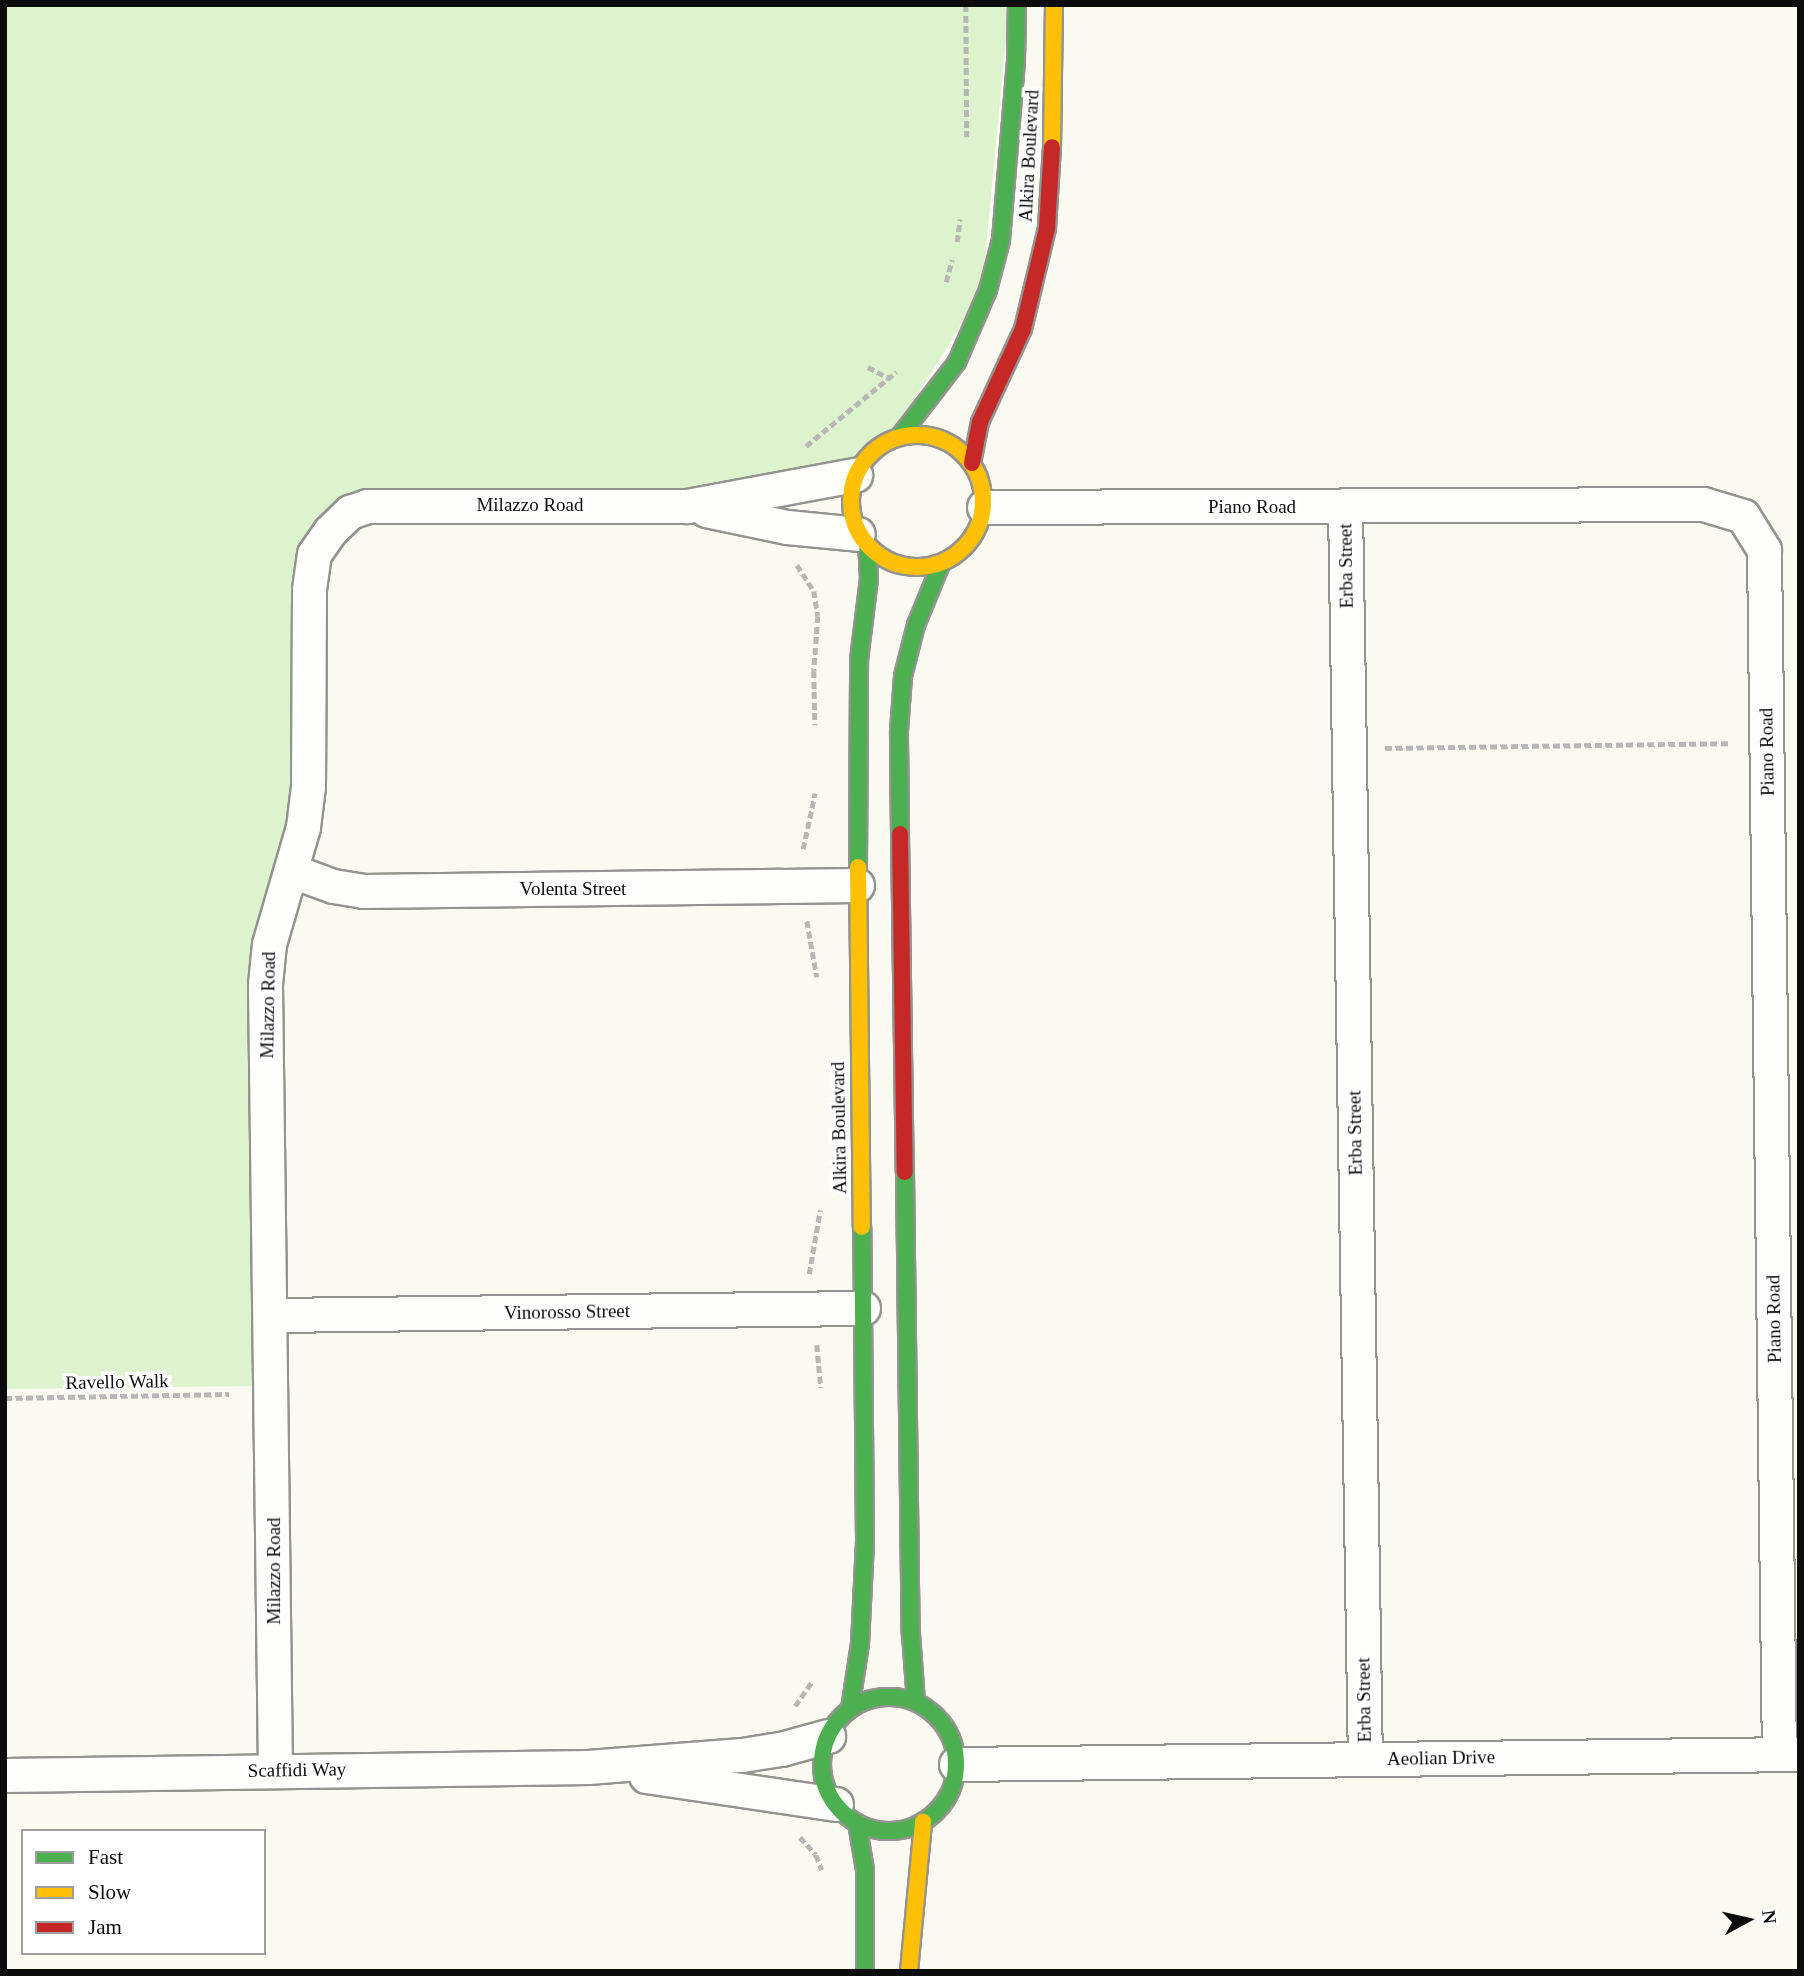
<!DOCTYPE html>
<style>
body{margin:0}
#map{position:relative;width:1804px;height:1976px;overflow:hidden;background:#fafaf0;font-family:"Times New Roman",serif}
div>[style]{position:absolute}
.green>*{inset:0;background:#dcf3cd}
.path>*{height:4.5px;margin-top:-2.25px;transform-origin:0;background:repeating-linear-gradient(90deg,#b7b7b5 0 7px,transparent 0 10.5px)}
.roads{filter:drop-shadow(2px 0 #93938f) drop-shadow(-2px 0 #93938f) drop-shadow(0 2px #93938f) drop-shadow(0 -2px #93938f)}
.street>*{height:33px;margin:-16.5px;padding:0 16.5px;transform-origin:16.5px;border-radius:16.5px;background:#fefefd}
.fast>*{height:16px;margin:-8px;padding:0 8px;transform-origin:8px;border-radius:8px;background:#4caf50}
.fast>.ring{margin:-8px;padding:0;box-sizing:content-box;background:none;border:16px solid #4caf50;border-radius:50%}
.slow>*{height:16px;margin:-8px;padding:0 8px;transform-origin:8px;border-radius:8px;background:#ffc107}
.slow>.ring{margin:-8px;padding:0;box-sizing:content-box;background:none;border:16px solid #ffc107;border-radius:50%}
.jam>*{height:16px;margin:-8px;padding:0 8px;transform-origin:8px;border-radius:8px;background:#c62828}
span{translate:-50% -50%;white-space:nowrap;text-align:center;line-height:1.15;-webkit-text-stroke:7px #fff;paint-order:stroke}
.street-label{font-size:19px;color:#0c0c0c}
.frame{position:absolute;inset:0;border:7px solid #0c0c0c;pointer-events:none}
.legend{position:absolute;left:21px;top:1829px;width:245px;height:126px;box-sizing:border-box;background:#fff;border:2px solid #9e9e9e;margin:0;padding:9px 12px;list-style:none;font-size:21px;color:#0c0c0c}
.legend li{display:flex;align-items:center;gap:14px;height:35px}
.legend b{width:35px;border:2px solid #9e9e9e}
.north{position:absolute;left:1713px;top:1885px;width:70px;height:70px;-webkit-text-stroke:5px #fff;paint-order:stroke;rotate:82deg;font-size:19px;font-weight:700;line-height:28px;text-align:center;color:#0c0c0c}
.north::after{content:'';display:block;margin:auto;width:24px;height:32px;background:#0c0c0c;clip-path:polygon(50% 0,100% 100%,50% 72%,0 100%)}
</style>
<div id="map">
<div class="green">
<div style="clip-path:polygon(5px 5px,1009px 5px,982px 291px,896px 429px,860px 454px,851px 468px,763px 486px,322px 521px,290px 826px,255px 1386px,5px 1389px)"></div>
</div>
<div class="path">
<div style="left:966px;top:5px;width:132px;rotate:89.6deg"></div>
<div style="left:957px;top:242px;width:23px;rotate:-83deg"></div>
<div style="left:946px;top:282px;width:23px;rotate:-75deg"></div>
<div style="left:868px;top:367px;width:24px;rotate:28deg"></div>
<div style="left:806px;top:446px;width:117px;rotate:-39.4deg"></div>
<div style="left:797px;top:565px;width:31px;rotate:57deg"></div>
<div style="left:814px;top:591px;width:25px;rotate:81deg"></div>
<div style="left:818px;top:616px;width:55px;rotate:94.2deg"></div>
<div style="left:814px;top:671px;width:54px;rotate:88.9deg"></div>
<div style="left:1385px;top:748px;width:344px;rotate:-0.8deg"></div>
<div style="left:803px;top:849px;width:57px;rotate:-77.9deg"></div>
<div style="left:807px;top:921px;width:57px;rotate:79.9deg"></div>
<div style="left:809px;top:1274px;width:65px;rotate:-80.2deg"></div>
<div style="left:817px;top:1345px;width:43px;rotate:84.7deg"></div>
<div style="left:5px;top:1398px;width:224px;rotate:-1deg"></div>
<div style="left:795px;top:1706px;width:29px;rotate:-55deg"></div>
<div style="left:800px;top:1837px;width:24px;rotate:48deg"></div>
<div style="left:816px;top:1855px;width:16px;rotate:68deg"></div>
</div>
<div class="roads">
<div class="street">
<div style="left:1345px;top:506px;width:1253px;rotate:89.09deg"></div>
<div style="left:984px;top:507px;width:719px;rotate:-0.24deg"></div>
<div style="left:1703px;top:504px;width:42px;rotate:16.7deg"></div>
<div style="left:1743px;top:516px;width:40px;rotate:58deg"></div>
<div style="left:1764px;top:550px;width:1204px;rotate:89.29deg"></div>
<div style="left:706px;top:510px;width:83px;rotate:11.9deg"></div>
<div style="left:787px;top:527px;width:71px;rotate:5.6deg"></div>
<div style="left:292px;top:871px;width:44px;rotate:20.1deg"></div>
<div style="left:333px;top:886px;width:30px;rotate:9deg"></div>
<div style="left:363px;top:891px;width:494px;rotate:-0.7deg"></div>
<div style="left:272px;top:1315px;width:591px;rotate:-0.68deg"></div>
<div style="left:956px;top:1764px;width:843px;rotate:-0.68deg"></div>
<div style="left:275px;top:1770px;width:786px;rotate:-90.73deg"></div>
<div style="left:265px;top:984px;width:40px;rotate:-84.3deg"></div>
<div style="left:269px;top:944px;width:122px;rotate:-73.8deg"></div>
<div style="left:303px;top:827px;width:41px;rotate:-83deg"></div>
<div style="left:308px;top:786px;width:197px;rotate:-89.7deg"></div>
<div style="left:309px;top:589px;width:35px;rotate:-82deg"></div>
<div style="left:314px;top:554px;width:28px;rotate:-55deg"></div>
<div style="left:330px;top:531px;width:28px;rotate:-44deg"></div>
<div style="left:350px;top:512px;width:18px;rotate:-19deg"></div>
<div style="left:367px;top:506px;width:320px"></div>
<div style="left:687px;top:506px;width:171px;rotate:-10.5deg"></div>
<div style="left:5px;top:1775px;width:583px;rotate:-0.79deg"></div>
<div style="left:588px;top:1767px;width:154px;rotate:-4.5deg"></div>
<div style="left:742px;top:1755px;width:39px;rotate:-9deg"></div>
<div style="left:781px;top:1749px;width:49px;rotate:-15.5deg"></div>
<div style="left:646px;top:1776px;width:192px;rotate:8.4deg"></div>
</div>
<div class="fast">
<div style="left:900px;top:436px;width:93px;rotate:-52.4deg"></div>
<div style="left:957px;top:362px;width:78px;rotate:-66.7deg"></div>
<div style="left:988px;top:290px;width:52px;rotate:-75.4deg"></div>
<div style="left:1001px;top:240px;width:181px;rotate:-85.2deg"></div>
<div style="left:1016px;top:60px;width:55px;rotate:-89deg"></div>
<div style="left:900px;top:834px;width:103px;rotate:-90.6deg"></div>
<div style="left:899px;top:731px;width:55px;rotate:-85.8deg"></div>
<div style="left:903px;top:676px;width:53px;rotate:-75.7deg"></div>
<div style="left:916px;top:625px;width:66px;rotate:-67.7deg"></div>
<div style="left:858px;top:867px;width:207px;rotate:-89.7deg"></div>
<div style="left:859px;top:660px;width:82px;rotate:-83deg"></div>
<div style="left:869px;top:579px;width:33px;rotate:-93deg"></div>
<div style="left:905px;top:1172px;width:462px;rotate:89.3deg"></div>
<div style="left:911px;top:1634px;width:68px;rotate:85.8deg"></div>
<div class="ring" style="left:822px;top:1697px;width:118px;height:118px"></div>
<div style="left:850px;top:1709px;width:66px;rotate:-81.3deg"></div>
<div style="left:860px;top:1644px;width:104px;rotate:-87.2deg"></div>
<div style="left:865px;top:1540px;width:313px;rotate:-90.5deg"></div>
<div style="left:857px;top:1823px;width:48px;rotate:80.3deg"></div>
<div style="left:865px;top:1870px;width:101px;rotate:90deg"></div>
</div>
<div class="slow">
<div style="left:1052px;top:147px;width:142px;rotate:-89.2deg"></div>
<div class="ring" style="left:851px;top:435px;width:116px;height:116px"></div>
<div style="left:858px;top:867px;width:360px;rotate:89.4deg"></div>
<div style="left:909px;top:1971px;width:150px;rotate:-84.6deg"></div>
</div>
<div class="jam">
<div style="left:972px;top:463px;width:42px;rotate:-79deg"></div>
<div style="left:980px;top:422px;width:102px;rotate:-65.2deg"></div>
<div style="left:1023px;top:329px;width:104px;rotate:-76.6deg"></div>
<div style="left:1047px;top:228px;width:81px;rotate:-86.5deg"></div>
<div style="left:900px;top:834px;width:338px;rotate:89.2deg"></div>
</div>
</div>
<div class="street-label">
<span style="left:1029px;top:156px;rotate:-87deg">Alkira Boulevard</span>
<span style="left:530px;top:505px">Milazzo Road</span>
<span style="left:1252px;top:507px">Piano Road</span>
<span style="left:1346px;top:566px;rotate:-91deg">Erba Street</span>
<span style="left:1767px;top:752px;rotate:-91deg">Piano Road</span>
<span style="left:573px;top:889px">Volenta Street</span>
<span style="left:268px;top:1005px;rotate:-89deg">Milazzo Road</span>
<span style="left:839px;top:1128px;rotate:-91deg">Alkira Boulevard</span>
<span style="left:1355px;top:1133px;rotate:-91deg">Erba Street</span>
<span style="left:567px;top:1312px;rotate:-1deg">Vinorosso Street</span>
<span style="left:1774px;top:1319px;rotate:-91deg">Piano Road</span>
<span style="left:117px;top:1382px;rotate:-1deg">Ravello Walk</span>
<span style="left:274px;top:1571px;rotate:-90deg">Milazzo Road</span>
<span style="left:1364px;top:1700px;rotate:-91deg">Erba Street</span>
<span style="left:1441px;top:1758px;rotate:-1deg">Aeolian Drive</span>
<span style="left:297px;top:1770px;rotate:-1deg">Scaffidi Way</span>
</div>
<div class="frame"></div>
<ul class="legend">
<li><b style="height:9px;background:#4caf50"></b>Fast</li>
<li><b style="height:9px;background:#ffc107"></b>Slow</li>
<li><b style="height:9px;background:#c62828"></b>Jam</li>
</ul>
<div class="north">N</div>
</div>
